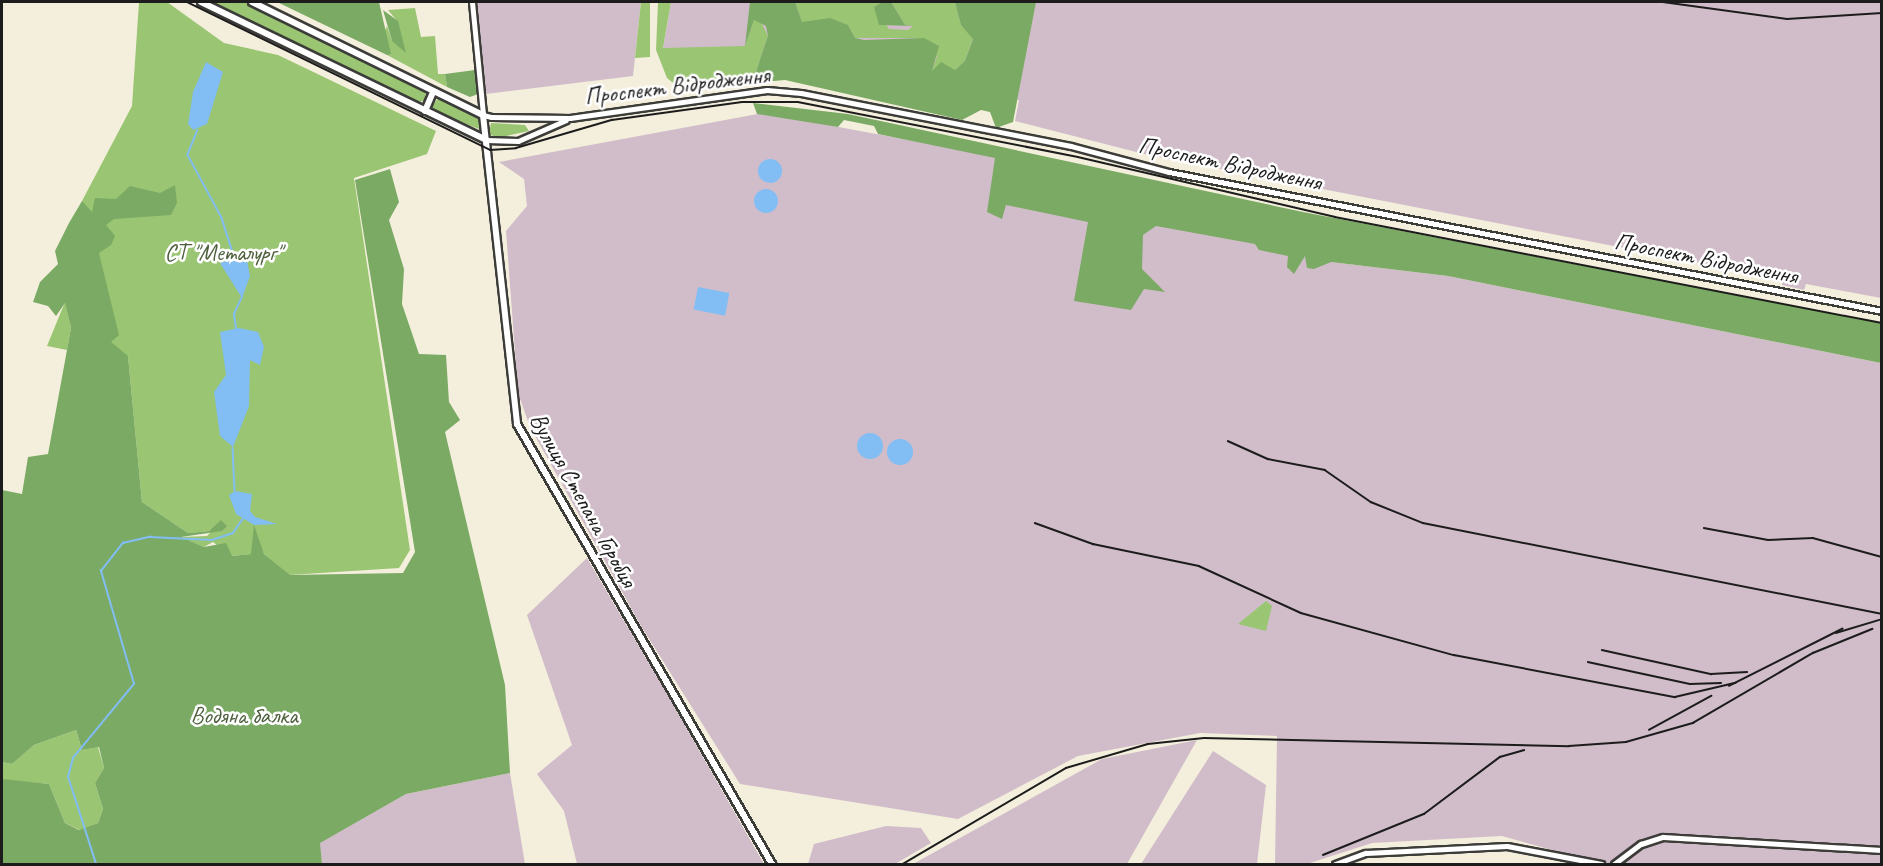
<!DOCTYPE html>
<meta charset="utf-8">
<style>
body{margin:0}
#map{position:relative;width:1883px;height:866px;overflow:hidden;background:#f4efdc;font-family:Caveat,sans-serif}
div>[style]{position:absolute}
.industrial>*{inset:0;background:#d1bdca}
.green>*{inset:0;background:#9ac572}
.forest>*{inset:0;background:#7baa64}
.water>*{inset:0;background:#82bdf4;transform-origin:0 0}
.round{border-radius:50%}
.stream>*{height:1.5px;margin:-0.75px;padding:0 0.75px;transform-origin:0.75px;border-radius:0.75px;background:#82bdf4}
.roads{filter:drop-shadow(2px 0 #3c3c39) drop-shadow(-2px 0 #3c3c39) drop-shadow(0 2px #3c3c39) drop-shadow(0 -2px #3c3c39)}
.tertiary>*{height:5px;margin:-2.5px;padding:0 2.5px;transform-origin:2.5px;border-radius:2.5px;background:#fff}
.secondary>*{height:6px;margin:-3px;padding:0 3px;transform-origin:3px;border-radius:3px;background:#fff}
.tram>*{height:1.5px;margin:-0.75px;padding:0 0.75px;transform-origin:0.75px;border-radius:0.75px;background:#1c1c1c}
.rail>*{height:1.5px;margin:-0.75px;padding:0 0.75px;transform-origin:0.75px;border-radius:0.75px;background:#1c1c1c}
span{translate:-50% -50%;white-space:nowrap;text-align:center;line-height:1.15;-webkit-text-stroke:5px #fff;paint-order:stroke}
.street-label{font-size:24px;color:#1c1c1c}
.park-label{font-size:24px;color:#4e603e}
.frame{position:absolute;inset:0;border:3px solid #1c1c1c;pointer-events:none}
</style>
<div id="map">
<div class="industrial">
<div style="clip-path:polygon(476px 2px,641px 2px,633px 76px,486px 94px)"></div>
<div style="clip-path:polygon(671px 2px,1881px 2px,1881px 298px,1806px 284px,1804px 290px,1782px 285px,1782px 279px,1144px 154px,1015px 121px,1019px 100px,663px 48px)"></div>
<div style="clip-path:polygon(763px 113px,995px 156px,1331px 262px,1448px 276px,1881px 363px,1881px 864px,1602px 864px,1502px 836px,1372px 843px,1307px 864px,1275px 864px,1277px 736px,1200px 733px,1078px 756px,958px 819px,740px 784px,641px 626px,530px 427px,518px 393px,506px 231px,527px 206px,524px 179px,499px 162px)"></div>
<div style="clip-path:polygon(587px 558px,667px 694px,764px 864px,577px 864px,564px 811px,537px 774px,572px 745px,527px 615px)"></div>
<div style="clip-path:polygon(1197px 740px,1127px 864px,913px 864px,1102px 759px)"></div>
<div style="clip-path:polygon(1213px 751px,1266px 785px,1257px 864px,1141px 864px)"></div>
<div style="clip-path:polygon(510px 773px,525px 864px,322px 864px,319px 843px,406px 794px)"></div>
<div style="clip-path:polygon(886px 826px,921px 828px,931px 843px,895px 864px,808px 864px,814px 844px)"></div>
</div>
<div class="green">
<div style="clip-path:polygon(139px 2px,167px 2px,224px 43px,278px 55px,436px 131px,427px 154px,354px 178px,410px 550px,399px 568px,289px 575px,264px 554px,254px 533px,252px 554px,231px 556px,213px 542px,204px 547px,180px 537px,207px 536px,221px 521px,209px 531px,188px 533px,142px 502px,128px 356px,95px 354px,82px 201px,132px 106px)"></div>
<div style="clip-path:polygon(213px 2px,247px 2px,426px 90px,425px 101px,416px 102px)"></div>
<div style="clip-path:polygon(641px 2px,650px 2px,650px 57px,635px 58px)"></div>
<div style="clip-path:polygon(658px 2px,671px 2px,663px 48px,745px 46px,754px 20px,760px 20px,768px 36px,752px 83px,682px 90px,667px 78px,656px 50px)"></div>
<div style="clip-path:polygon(795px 2px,882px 2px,874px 7px,889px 29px,908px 30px,913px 26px,905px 25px,891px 2px,955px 2px,961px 25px,973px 38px,965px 61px,955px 70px,932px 71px,937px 56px,916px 38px,855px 38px,848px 25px,802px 22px)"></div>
<div style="clip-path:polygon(415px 8px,421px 37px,435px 36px,438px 74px,445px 74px,447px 87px,387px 55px,384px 33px,387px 26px,392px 41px,398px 22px,388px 10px)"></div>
<div style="clip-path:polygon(439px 97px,480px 116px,479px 129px,435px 112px,432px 106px)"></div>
<div style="clip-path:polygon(491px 123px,525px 125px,529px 131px,497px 138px,489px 134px)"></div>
<div style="clip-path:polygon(65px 302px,71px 328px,67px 350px,47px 346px)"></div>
<div style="clip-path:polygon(1266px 601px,1272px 606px,1266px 631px,1238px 624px)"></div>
<div style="clip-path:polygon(76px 730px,82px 750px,98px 747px,104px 768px,95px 783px,103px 809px,98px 823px,80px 830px,65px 823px,49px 784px,2px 780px,2px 762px,12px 764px,34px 745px)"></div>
</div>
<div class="forest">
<div style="clip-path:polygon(277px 2px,379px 2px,391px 54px,387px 55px)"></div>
<div style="clip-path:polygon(750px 2px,795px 2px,802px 22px,830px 18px,848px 25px,855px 38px,864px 40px,924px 38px,939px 46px,932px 71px,941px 62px,955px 70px,965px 61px,973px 39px,961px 25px,955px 2px,1036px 2px,1013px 122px,996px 128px,990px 112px,981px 110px,962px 120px,785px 80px,752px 83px,768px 36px,766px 26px,754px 20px,745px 46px)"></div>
<div style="clip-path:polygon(882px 2px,891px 2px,905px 25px,914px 26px,879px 25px,874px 7px)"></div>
<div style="clip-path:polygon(383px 10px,398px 21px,406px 53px,392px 41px)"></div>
<div style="clip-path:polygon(475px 70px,478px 94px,470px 97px,447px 87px,445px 74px)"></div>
<div style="clip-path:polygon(753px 103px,848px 114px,1303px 212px,1881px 323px,1881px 363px,1448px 276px,1331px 262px,1314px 269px,1307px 268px,1305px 256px,1294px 274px,1287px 267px,1288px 256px,1259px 250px,1255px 244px,1156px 226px,1143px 235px,1142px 269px,1165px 292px,1144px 289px,1131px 310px,1074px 301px,1088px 222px,1006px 205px,1002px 219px,987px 212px,995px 158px,878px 134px,874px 126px,844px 120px,838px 127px,757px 114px)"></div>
<div style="clip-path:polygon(390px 169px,399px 202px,389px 220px,404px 269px,402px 304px,419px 354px,446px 355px,449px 402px,460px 420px,445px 432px,505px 685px,510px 773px,406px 794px,320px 843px,322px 864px,2px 864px,3px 779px,49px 784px,65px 823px,79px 830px,98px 823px,103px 809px,95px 783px,104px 768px,99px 747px,82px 750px,76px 730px,34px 745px,12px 764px,2px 762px,2px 490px,22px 494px,28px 457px,48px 454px,71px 328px,65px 303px,56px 316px,48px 306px,33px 302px,40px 282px,58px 264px,55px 251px,69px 223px,82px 201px,92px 212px,95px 198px,116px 199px,130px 186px,160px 193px,175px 185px,177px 203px,171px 215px,114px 219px,106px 225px,115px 236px,111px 245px,99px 253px,119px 335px,111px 342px,128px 356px,142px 502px,188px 533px,209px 531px,221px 520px,227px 526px,222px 531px,181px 537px,204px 547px,226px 543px,232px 556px,251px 554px,254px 525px,264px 554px,290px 575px,403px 573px,415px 552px,355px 180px)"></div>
</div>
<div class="water">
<div style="clip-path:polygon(206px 62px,223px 72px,207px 124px,193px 130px,188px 124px,193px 92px)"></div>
<div class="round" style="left:758px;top:159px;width:24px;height:24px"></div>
<div class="round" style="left:754px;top:189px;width:24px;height:24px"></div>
<div style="clip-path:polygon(235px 258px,247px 261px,250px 276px,242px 298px,220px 263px)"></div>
<div style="left:698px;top:287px;width:32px;height:23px;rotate:11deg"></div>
<div style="clip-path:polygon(239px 328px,258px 332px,264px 347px,260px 365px,250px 360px,249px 406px,233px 447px,220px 436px,214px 392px,226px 375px,220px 332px)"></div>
<div class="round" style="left:857px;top:433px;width:26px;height:26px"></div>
<div class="round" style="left:887px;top:439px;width:26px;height:26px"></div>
<div style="clip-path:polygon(235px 491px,252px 494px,250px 511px,255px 517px,277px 524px,254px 525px,236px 514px,229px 495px)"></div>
</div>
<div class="stream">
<div style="left:198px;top:130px;width:27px;rotate:112deg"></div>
<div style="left:188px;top:155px;width:72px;rotate:61.6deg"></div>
<div style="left:222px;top:218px;width:43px;rotate:72.4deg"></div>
<div style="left:236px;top:329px;width:15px;rotate:-98deg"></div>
<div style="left:234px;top:314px;width:19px;rotate:-65deg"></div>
<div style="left:233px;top:448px;width:42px;rotate:87.3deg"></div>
<div style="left:96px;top:864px;width:91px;rotate:-107.8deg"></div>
<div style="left:68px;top:777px;width:20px;rotate:-75deg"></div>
<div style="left:73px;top:758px;width:96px;rotate:-50.5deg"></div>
<div style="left:134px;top:684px;width:118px;rotate:-106.3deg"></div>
<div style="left:101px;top:571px;width:36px;rotate:-52deg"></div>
<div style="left:123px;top:543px;width:28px;rotate:-13deg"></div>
<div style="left:150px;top:537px;width:62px;rotate:2.8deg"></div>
<div style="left:212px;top:540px;width:22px;rotate:-18deg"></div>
<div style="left:233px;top:533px;width:19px;rotate:-55deg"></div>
</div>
<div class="roads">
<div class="tertiary">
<div style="left:472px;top:2px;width:114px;rotate:84.4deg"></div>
<div style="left:483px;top:115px;width:8px;rotate:14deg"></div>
<div style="left:491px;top:117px;width:79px;rotate:0.7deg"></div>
<div style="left:570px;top:118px;width:199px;rotate:-8.1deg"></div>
<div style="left:767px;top:90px;width:34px;rotate:5deg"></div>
<div style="left:801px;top:93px;width:275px;rotate:11.1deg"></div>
<div style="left:1071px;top:146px;width:101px;rotate:14.9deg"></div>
<div style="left:1169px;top:172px;width:726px;rotate:11.03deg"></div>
<div style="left:486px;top:140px;width:32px;rotate:2deg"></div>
<div style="left:518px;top:141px;width:52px;rotate:-23.6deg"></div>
<div style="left:1335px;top:864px;width:33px;rotate:-20deg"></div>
<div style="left:1366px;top:853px;width:141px;rotate:-2.8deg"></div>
<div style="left:1507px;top:846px;width:96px;rotate:10.8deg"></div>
<div style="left:1614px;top:864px;width:34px;rotate:-37deg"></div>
<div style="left:1641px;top:844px;width:23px;rotate:-18deg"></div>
<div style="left:1663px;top:837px;width:219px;rotate:3.4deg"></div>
</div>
<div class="secondary">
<div style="left:201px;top:2px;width:317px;rotate:25.8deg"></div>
<div style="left:252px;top:2px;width:257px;rotate:26.1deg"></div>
<div style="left:483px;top:115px;width:311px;rotate:83.7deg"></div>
<div style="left:517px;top:424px;width:509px;rotate:59.91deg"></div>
<div style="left:425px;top:111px;width:21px;rotate:-67deg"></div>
</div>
</div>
<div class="tram">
<div style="left:187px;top:2px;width:337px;rotate:26deg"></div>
<div style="left:490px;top:150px;width:26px;rotate:-4deg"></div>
<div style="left:516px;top:148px;width:100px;rotate:-16.3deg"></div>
<div style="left:612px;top:120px;width:131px;rotate:-7.9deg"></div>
<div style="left:742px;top:102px;width:56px"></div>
<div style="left:798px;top:102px;width:285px;rotate:11.1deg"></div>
<div style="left:1078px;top:157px;width:264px;rotate:13.1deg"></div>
<div style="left:1335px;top:217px;width:557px;rotate:10.97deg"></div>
</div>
<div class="rail">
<div style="left:1663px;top:2px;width:125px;rotate:7.8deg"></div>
<div style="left:1787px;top:19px;width:95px;rotate:-3.6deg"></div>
<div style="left:1228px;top:441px;width:44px;rotate:24.2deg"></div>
<div style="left:1268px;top:459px;width:58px;rotate:10.9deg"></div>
<div style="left:1325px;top:470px;width:56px;rotate:34.8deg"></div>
<div style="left:1371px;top:502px;width:56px;rotate:22deg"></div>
<div style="left:1423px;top:523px;width:468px;rotate:11.2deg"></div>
<div style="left:1035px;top:523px;width:62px;rotate:19.9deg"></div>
<div style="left:1093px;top:544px;width:108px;rotate:11.7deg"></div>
<div style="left:1199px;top:566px;width:112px;rotate:24.7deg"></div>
<div style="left:1301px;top:613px;width:159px;rotate:15.4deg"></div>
<div style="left:1454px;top:655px;width:225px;rotate:10.8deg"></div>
<div style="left:1675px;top:697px;width:62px;rotate:-13.1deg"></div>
<div style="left:1704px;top:528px;width:65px;rotate:10.6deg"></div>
<div style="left:1768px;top:540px;width:45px;rotate:-2.5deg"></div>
<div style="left:1813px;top:538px;width:72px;rotate:15.4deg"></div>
<div style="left:1836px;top:633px;width:45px;rotate:-16.8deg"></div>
<div style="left:1602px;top:650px;width:112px;rotate:12.4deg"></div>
<div style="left:1711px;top:674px;width:36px;rotate:-3deg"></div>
<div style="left:1588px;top:662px;width:104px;rotate:12.2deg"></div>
<div style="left:1690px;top:684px;width:31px;rotate:-2deg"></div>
<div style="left:1729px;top:686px;width:127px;rotate:-26.8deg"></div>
<div style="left:1649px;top:730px;width:71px;rotate:-28.7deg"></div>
<div style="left:1323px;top:855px;width:109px;rotate:-22.1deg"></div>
<div style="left:1424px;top:814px;width:95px;rotate:-36.9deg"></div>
<div style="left:1500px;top:757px;width:25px;rotate:-16deg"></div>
<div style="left:903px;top:864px;width:189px;rotate:-30.5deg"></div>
<div style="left:1066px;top:768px;width:85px;rotate:-16.3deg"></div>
<div style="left:1148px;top:744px;width:56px;rotate:-6.1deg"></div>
<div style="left:1204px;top:738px;width:365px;rotate:1.3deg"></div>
<div style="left:1569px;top:746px;width:57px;rotate:-4deg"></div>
<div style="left:1626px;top:742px;width:70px;rotate:-15.8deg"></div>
<div style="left:1693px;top:723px;width:139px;rotate:-30.3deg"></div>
<div style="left:1813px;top:653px;width:64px;rotate:-22.1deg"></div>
</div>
<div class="street-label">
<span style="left:677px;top:86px;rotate:-7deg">Проспект Відродження</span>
<span style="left:1230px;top:164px;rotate:12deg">Проспект Відродження</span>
<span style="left:1706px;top:259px;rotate:11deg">Проспект Відродження</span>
<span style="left:583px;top:500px;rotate:61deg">Вулиця Степана Горобця</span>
</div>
<div class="park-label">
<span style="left:223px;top:253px">СТ "Металург"</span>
<span style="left:244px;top:716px">Водяна балка</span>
</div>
<div class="frame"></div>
</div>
